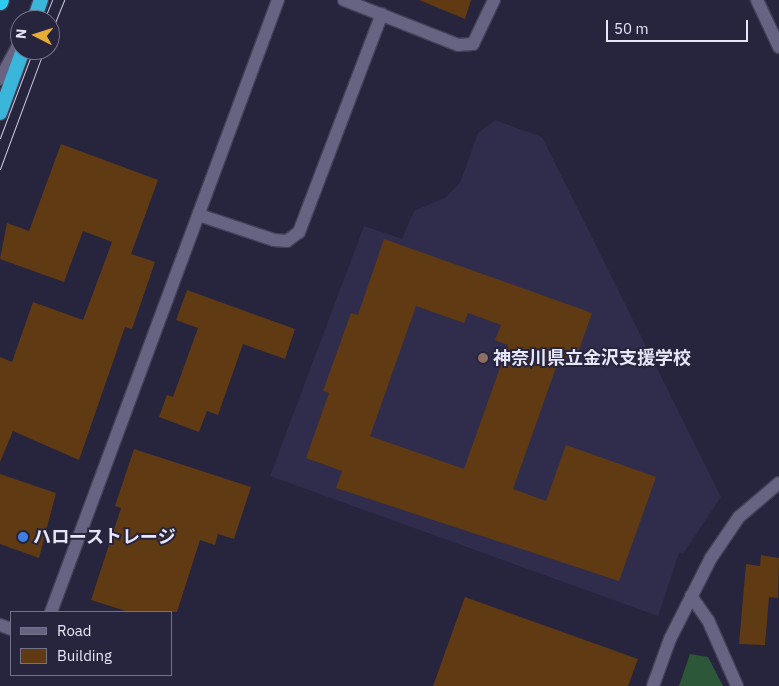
<!DOCTYPE html>
<meta charset="utf-8">
<style>
body{margin:0}
#map{position:relative;width:779px;height:686px;overflow:hidden;background:#27243e;font-family:"IBM Plex Sans","Noto Sans JP",sans-serif}
div>[style]{position:absolute}
.built>*{inset:0;background:#302d4c}
.green>*{inset:0;background:#2d5739}
.building>*{inset:0;background:#603a13}
.roads{filter:drop-shadow(1px 0 #434157) drop-shadow(-1px 0 #434157) drop-shadow(0 1px #434157) drop-shadow(0 -1px #434157)}
.minor>*{height:12px;margin:-6px;padding:0 6px;transform-origin:6px;border-radius:6px;background:#666482}
.tertiary>*{height:12px;margin:-6px;padding:0 6px;transform-origin:6px;border-radius:6px;background:#666482}
.trunk>*{height:14px;margin:-7px;padding:0 7px;transform-origin:7px;border-radius:7px;background:#39b6da}
.motorway>*{height:15px;margin:-7.5px;padding:0 7.5px;transform-origin:7.5px;border-radius:7.5px;background:#2ecaf0}
.tram>*{height:1px;margin:-0.5px;padding:0 0.5px;transform-origin:0.5px;border-radius:0.5px;background:#c9c8db}
.dots>*{width:14px;height:14px;translate:-50% -50%;box-sizing:border-box;border:2px solid #27243e;border-radius:50%}
span{translate:-50% -50%;white-space:nowrap;text-align:center;line-height:1.15;-webkit-text-stroke:4px #27243e;paint-order:stroke}
.poi-label{font-size:18px;color:#e6e6f7;font-weight:700}
.left{translate:0 -50%;text-align:left}
.legend{position:absolute;left:10px;top:611px;width:162px;height:65px;box-sizing:border-box;background:#27243e;border:1px solid #737288;margin:0;padding:6px 9px;list-style:none;font-size:15px;color:#e6e6f7}
.legend li{display:flex;align-items:center;gap:10px;height:25px}
.legend b{width:25px;border:1px solid #737288}
.north{position:absolute;left:10px;top:10px;width:50px;height:50px;box-sizing:border-box;background:#27243e;border:1px solid #737288;border-radius:50%;rotate:275deg;font-size:14px;font-weight:700;line-height:20px;text-align:center;color:#e6e6f7}
.north::after{content:'';display:block;margin:auto;width:18px;height:22px;background:#e5ad35;clip-path:polygon(50% 0,100% 100%,50% 72%,0 100%)}
.scale{position:absolute;left:606px;top:20px;width:142px;height:22px;box-sizing:border-box;border:2px solid #e6e6f7;border-top:0;padding-left:6px;font-size:15px;line-height:18px;white-space:nowrap;color:#e6e6f7;-webkit-text-stroke:4px #27243e;paint-order:stroke}
</style>
<div id="map">
<div class="built">
<div style="clip-path:polygon(495px 120px,542px 137px,721px 497px,683px 554px,679px 553px,658px 616px,270px 476px,364px 226px,402px 239px,414px 211px,445px 198px,460px 183px,478px 133px)"></div>
</div>
<div class="green">
<div style="clip-path:polygon(690px 654px,708px 657px,723px 686px,679px 686px)"></div>
</div>
<div class="building">
<div style="clip-path:polygon(419px 0,471px 0,465px 19px)"></div>
<div style="clip-path:polygon(61px 144px,158px 180px,131px 254px,155px 262px,132px 329px,125px 327px,79px 460px,13px 431px,0 462px,0 357px,12px 362px,33px 302px,83px 320px,112px 242px,83px 231px,64px 282px,0 259px,7px 223px,29px 231px)"></div>
<div style="clip-path:polygon(evenodd,384px 239px,592px 313px,575px 361px,560px 356px,513px 489px,546px 501px,566px 445px,656px 477px,619px 581px,336px 488px,342px 471px,306px 458px,329px 393px,323px 391px,351px 313px,358px 315px,384px 239px,416px 306px,464px 323px,468px 313px,501px 325px,495px 340px,508px 345px,464px 469px,370px 436px,416px 306px)"></div>
<div style="clip-path:polygon(187px 290px,295px 329px,285px 359px,243px 344px,218px 415px,207px 411px,199px 432px,159px 417px,167px 395px,173px 397px,198px 328px,176px 320px)"></div>
<div style="clip-path:polygon(134px 449px,251px 487px,234px 539px,218px 534px,215px 545px,200px 540px,177px 612px,129px 612px,91px 600px,121px 508px,115px 506px)"></div>
<div style="clip-path:polygon(0 474px,56px 493px,39px 558px,0 544px)"></div>
<div style="clip-path:polygon(761px 555px,779px 558px,778px 598px,769px 597px,765px 645px,739px 644px,746px 564px,760px 566px)"></div>
<div style="clip-path:polygon(465px 597px,638px 659px,628px 686px,433px 686px)"></div>
</div>
<div class="roads">
<div class="minor">
<div style="left:757px;top:0;width:52px;rotate:64.9deg"></div>
<div style="left:199px;top:215px;width:79px;rotate:18.4deg"></div>
<div style="left:274px;top:240px;width:13px;rotate:4deg"></div>
<div style="left:287px;top:241px;width:15px;rotate:-37deg"></div>
<div style="left:299px;top:232px;width:233px;rotate:-69.2deg"></div>
<div style="left:51px;top:612px;width:653px;rotate:-69.65deg"></div>
<div style="left:0;top:625px;width:12px;rotate:20deg"></div>
</div>
<div class="tertiary">
<div style="left:344px;top:0;width:123px;rotate:21.5deg"></div>
<div style="left:458px;top:45px;width:15px;rotate:-4deg"></div>
<div style="left:473px;top:44px;width:49px;rotate:-64.5deg"></div>
<div style="left:0;top:79px;width:42px;rotate:-61.6deg"></div>
<div style="left:691px;top:596px;width:29px;rotate:55deg"></div>
<div style="left:708px;top:620px;width:72px;rotate:66.3deg"></div>
<div style="left:653px;top:686px;width:50px;rotate:-70.1deg"></div>
<div style="left:670px;top:639px;width:91px;rotate:-63.2deg"></div>
<div style="left:711px;top:558px;width:50px;rotate:-55.7deg"></div>
<div style="left:739px;top:517px;width:52px;rotate:-40.4deg"></div>
</div>
<div class="trunk">
<div style="left:34px;top:20px;width:21px;rotate:-71deg"></div>
<div style="left:0;top:113px;width:67px;rotate:-69.9deg"></div>
</div>
<div class="motorway">
<div style="left:0;top:2px;width:2px;rotate:-63deg"></div>
</div>
</div>
<div class="tram">
<div style="left:44px;top:20px;width:22px;rotate:-68deg"></div>
<div style="left:50px;top:35px;width:38px;rotate:-68deg"></div>
<div style="left:0;top:138px;width:94px;rotate:-69.4deg"></div>
<div style="left:0;top:169px;width:127px;rotate:-69.7deg"></div>
</div>
<div class="dots">
<div style="left:483px;top:358px;background:#8d6e63"></div>
<div style="left:23px;top:537px;background:#3f7fe0"></div>
</div>
<div class="poi-label">
<span class="left" style="left:493px;top:358px">神奈川県立金沢支援学校</span>
<span class="left" style="left:33px;top:537px">ハローストレージ</span>
</div>
<ul class="legend">
<li><b style="height:6px;background:#666482"></b>Road</li>
<li><b style="height:14px;background:#603a13"></b>Building</li>
</ul>
<div class="north">N</div>
<div class="scale">50 m</div>
</div>
